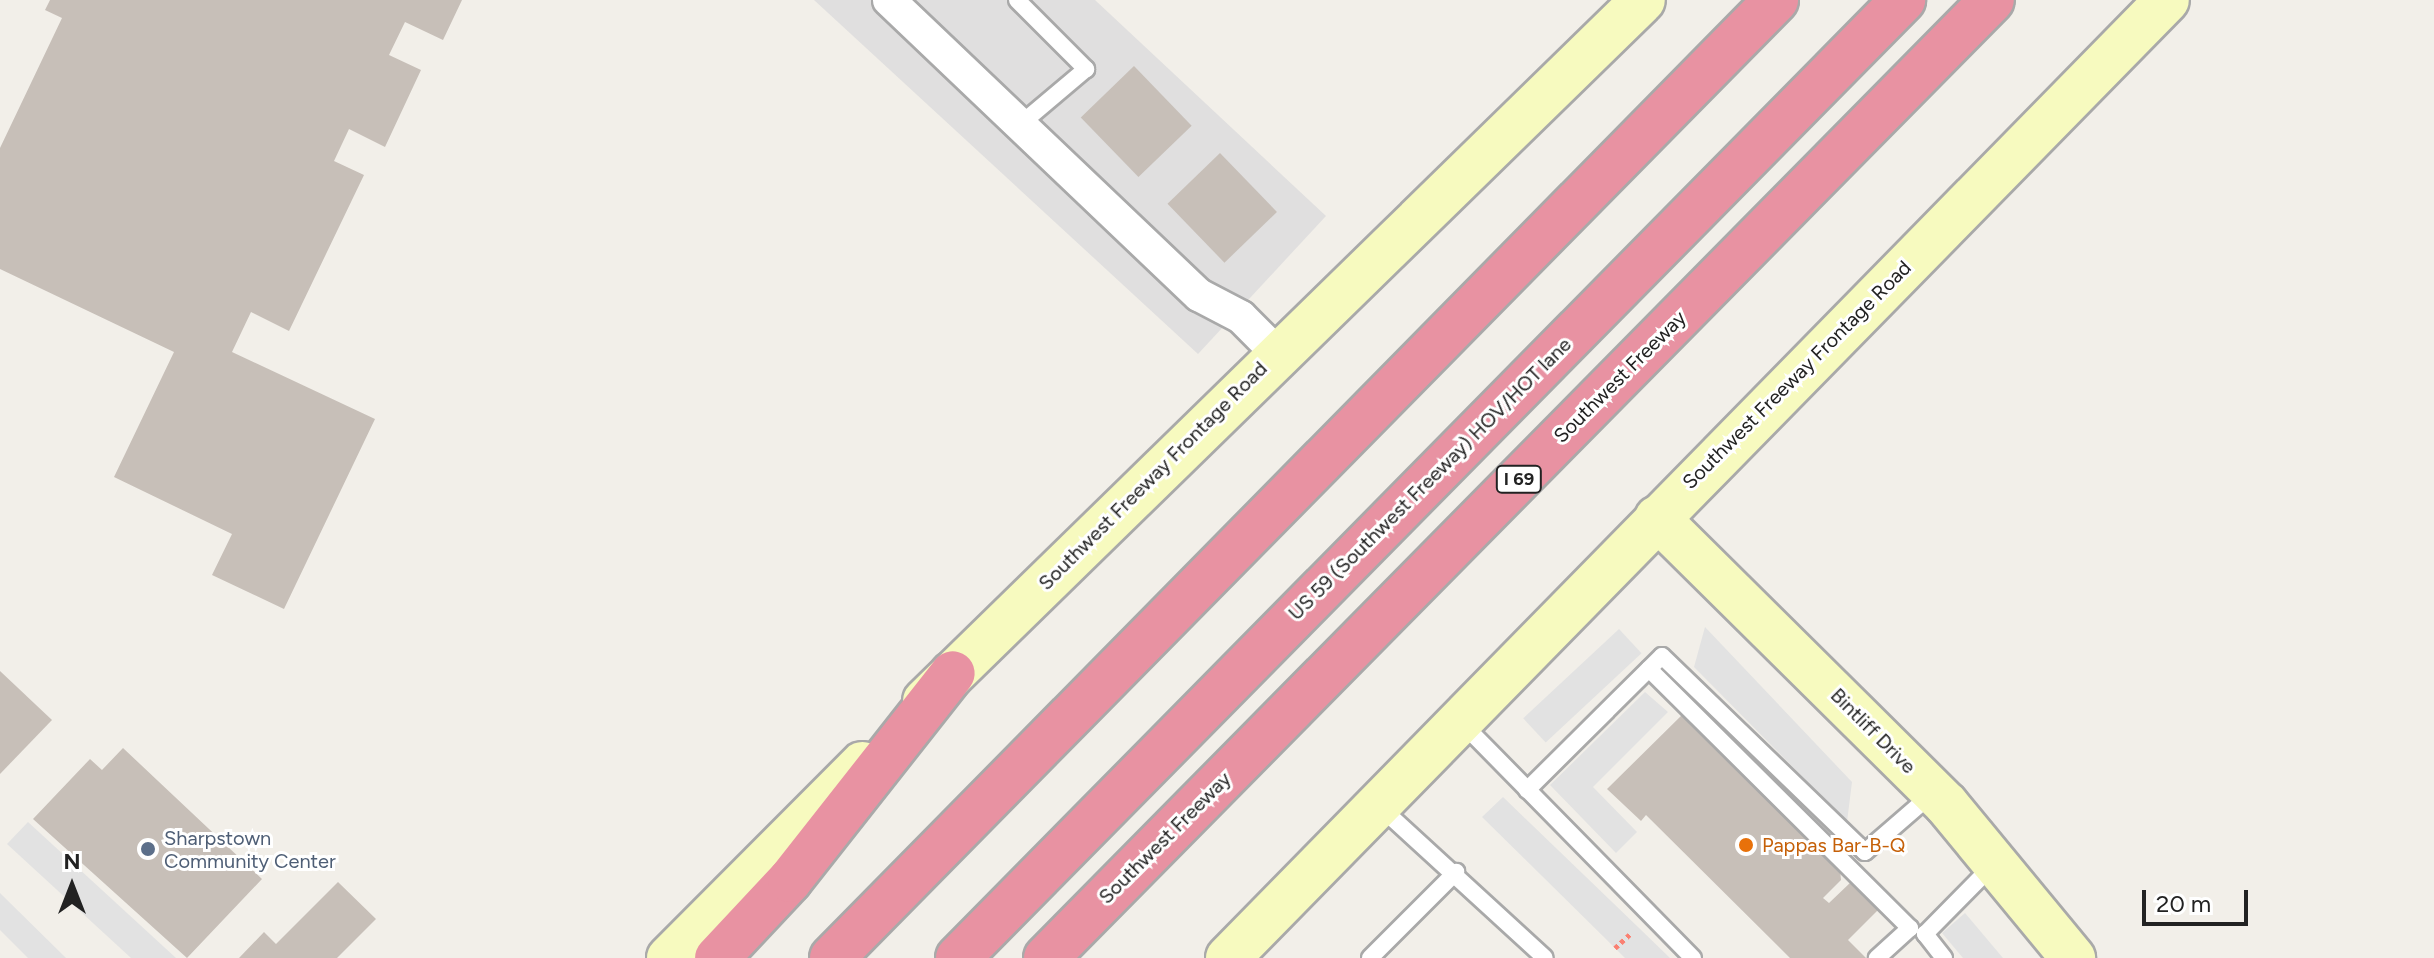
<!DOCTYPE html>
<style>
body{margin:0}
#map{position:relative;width:2434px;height:958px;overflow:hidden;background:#f2efe9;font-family:Figtree,sans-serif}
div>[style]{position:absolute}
.residential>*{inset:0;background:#e0dfdf}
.parking>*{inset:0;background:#e2e2e2;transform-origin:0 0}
.building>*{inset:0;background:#c7bfb8;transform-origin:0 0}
.path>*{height:5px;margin-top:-2.5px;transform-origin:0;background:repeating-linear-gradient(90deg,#fa8072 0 4px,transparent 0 8px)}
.roads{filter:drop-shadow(2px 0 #a9a9a9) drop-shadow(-2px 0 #a9a9a9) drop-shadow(0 2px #a9a9a9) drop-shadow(0 -2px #a9a9a9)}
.lane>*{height:16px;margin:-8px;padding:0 8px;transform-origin:8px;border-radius:8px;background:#fff}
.street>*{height:32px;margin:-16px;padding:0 16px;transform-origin:16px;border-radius:16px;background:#fff}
.secondary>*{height:44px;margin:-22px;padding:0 22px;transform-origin:22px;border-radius:22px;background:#f7fabf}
.highway>*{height:44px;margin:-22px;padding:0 22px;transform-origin:22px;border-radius:22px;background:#e892a2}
.dots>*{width:22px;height:22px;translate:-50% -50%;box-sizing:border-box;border:4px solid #fff;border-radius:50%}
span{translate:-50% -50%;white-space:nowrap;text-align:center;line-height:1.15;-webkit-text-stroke:6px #fff;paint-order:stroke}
.shield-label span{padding:2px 6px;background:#fff;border:2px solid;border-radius:6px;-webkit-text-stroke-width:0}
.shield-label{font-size:18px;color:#222;font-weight:700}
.street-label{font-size:20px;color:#222}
.service-label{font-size:20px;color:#4e5e75}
.left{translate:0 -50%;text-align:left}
.food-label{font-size:20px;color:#c56008}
.north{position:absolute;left:32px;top:846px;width:80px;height:80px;-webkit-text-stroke:6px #fff;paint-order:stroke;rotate:0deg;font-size:22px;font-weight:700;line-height:32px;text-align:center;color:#222}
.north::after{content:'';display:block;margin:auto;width:28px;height:36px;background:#222;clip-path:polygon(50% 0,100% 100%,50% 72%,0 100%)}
.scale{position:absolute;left:2142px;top:890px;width:106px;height:36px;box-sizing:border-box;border:4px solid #222;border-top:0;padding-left:10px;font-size:24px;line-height:28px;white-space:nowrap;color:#222;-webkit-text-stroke:6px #fff;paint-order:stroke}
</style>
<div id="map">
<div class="residential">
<div style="clip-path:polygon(814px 0,1095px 0,1326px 216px,1198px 354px)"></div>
</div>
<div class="parking">
<div style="clip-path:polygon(1705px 627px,1852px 782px,1847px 822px,1694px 667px)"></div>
<div style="left:1619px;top:629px;width:33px;height:131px;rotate:47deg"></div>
<div style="clip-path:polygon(1645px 692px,1668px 712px,1593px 787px,1637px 832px,1616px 853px,1550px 785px)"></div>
<div style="clip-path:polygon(1503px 797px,1638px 927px,1670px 958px,1625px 958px,1615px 948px,1482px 817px)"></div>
<div style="clip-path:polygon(28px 822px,176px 958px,131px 958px,7px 844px)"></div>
<div style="clip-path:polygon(0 893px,66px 958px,28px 958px,0 930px)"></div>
<div style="clip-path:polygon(1965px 913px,2003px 958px,1963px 958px,1942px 933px)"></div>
</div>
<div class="building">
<div style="clip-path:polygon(50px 0,462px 0,443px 40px,405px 22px,389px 55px,421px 70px,385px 147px,349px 129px,334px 161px,364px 175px,289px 331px,251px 312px,232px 352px,375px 419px,284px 609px,212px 575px,232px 534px,114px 477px,174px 352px,0 269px,0 148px,62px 18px,45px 10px)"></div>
<div style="left:1134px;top:66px;width:83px;height:74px;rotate:46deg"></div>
<div style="left:1220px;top:153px;width:82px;height:73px;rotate:46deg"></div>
<div style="clip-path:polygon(0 671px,52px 720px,0 774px)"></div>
<div style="clip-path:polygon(1684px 713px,1840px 869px,1841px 880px,1823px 898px,1829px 903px,1851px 882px,1879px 909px,1848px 940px,1866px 958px,1790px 958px,1646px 815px,1641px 821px,1607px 789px)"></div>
<div style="clip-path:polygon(123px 748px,262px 879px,187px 958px,33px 819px,90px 759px,102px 770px)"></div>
<div style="clip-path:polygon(338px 882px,376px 919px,337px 958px,239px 958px,264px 932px,276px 944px)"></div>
</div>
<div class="path">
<div style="left:1615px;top:948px;width:23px;rotate:-43deg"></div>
</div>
<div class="roads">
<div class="lane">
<div style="left:1017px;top:0;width:98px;rotate:45deg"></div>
<div style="left:1086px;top:69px;width:82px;rotate:139.9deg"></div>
<div style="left:1649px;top:669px;width:368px;rotate:44.8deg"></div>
<div style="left:1910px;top:928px;width:45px;rotate:137.7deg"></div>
<div style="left:1461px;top:722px;width:331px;rotate:45.5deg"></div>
<div style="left:1527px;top:790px;width:190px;rotate:-44.8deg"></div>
<div style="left:1662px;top:656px;width:282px;rotate:44deg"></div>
<div style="left:1865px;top:852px;width:90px;rotate:-40.9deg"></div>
<div style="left:1378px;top:805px;width:226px;rotate:42.5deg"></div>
<div style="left:1370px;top:958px;width:122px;rotate:-45deg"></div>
<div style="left:1944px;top:958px;width:31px;rotate:-128deg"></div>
<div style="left:1925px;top:934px;width:95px;rotate:-45.4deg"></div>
</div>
<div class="street">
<div style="left:889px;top:0;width:428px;rotate:43.6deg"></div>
<div style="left:1199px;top:295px;width:47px;rotate:27.6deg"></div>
<div style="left:1241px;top:317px;width:51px;rotate:45deg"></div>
</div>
<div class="secondary">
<div style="left:1657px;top:518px;width:407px;rotate:44.7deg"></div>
<div style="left:1946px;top:804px;width:200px;rotate:50.5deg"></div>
<div style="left:925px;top:701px;width:1003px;rotate:-44.31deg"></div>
<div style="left:669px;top:958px;width:274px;rotate:-45.1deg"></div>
<div style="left:1228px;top:958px;width:1341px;rotate:-45.57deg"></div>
</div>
<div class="highway">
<div style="left:717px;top:958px;width:107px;rotate:-46.9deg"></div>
<div style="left:790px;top:880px;width:263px;rotate:-51.8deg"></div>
<div style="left:832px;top:958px;width:1345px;rotate:-45.42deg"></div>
<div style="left:958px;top:958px;width:1346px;rotate:-45.39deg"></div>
<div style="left:1046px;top:958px;width:1346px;rotate:-45.36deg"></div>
</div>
</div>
<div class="dots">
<div style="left:1746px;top:845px;background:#e8710a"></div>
<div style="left:148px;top:849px;background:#5c6f8a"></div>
</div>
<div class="shield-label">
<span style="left:1519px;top:479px">I 69</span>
</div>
<div class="street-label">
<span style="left:1797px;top:375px;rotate:-45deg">Southwest Freeway Frontage Road</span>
<span style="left:1620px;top:377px;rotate:-45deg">Southwest Freeway</span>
<span style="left:1153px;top:476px;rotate:-45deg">Southwest Freeway Frontage Road</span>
<span style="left:1430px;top:479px;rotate:-45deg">US 59 (Southwest Freeway) HOV/HOT lane</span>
<span style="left:1873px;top:731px;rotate:45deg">Bintliff Drive</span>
<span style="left:1165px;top:838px;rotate:-45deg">Southwest Freeway</span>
</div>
<div class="service-label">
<span class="left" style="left:164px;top:850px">Sharpstown<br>Community Center</span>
</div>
<div class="food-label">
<span class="left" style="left:1762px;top:845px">Pappas Bar-B-Q</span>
</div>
<div class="north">N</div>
<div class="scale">20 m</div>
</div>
